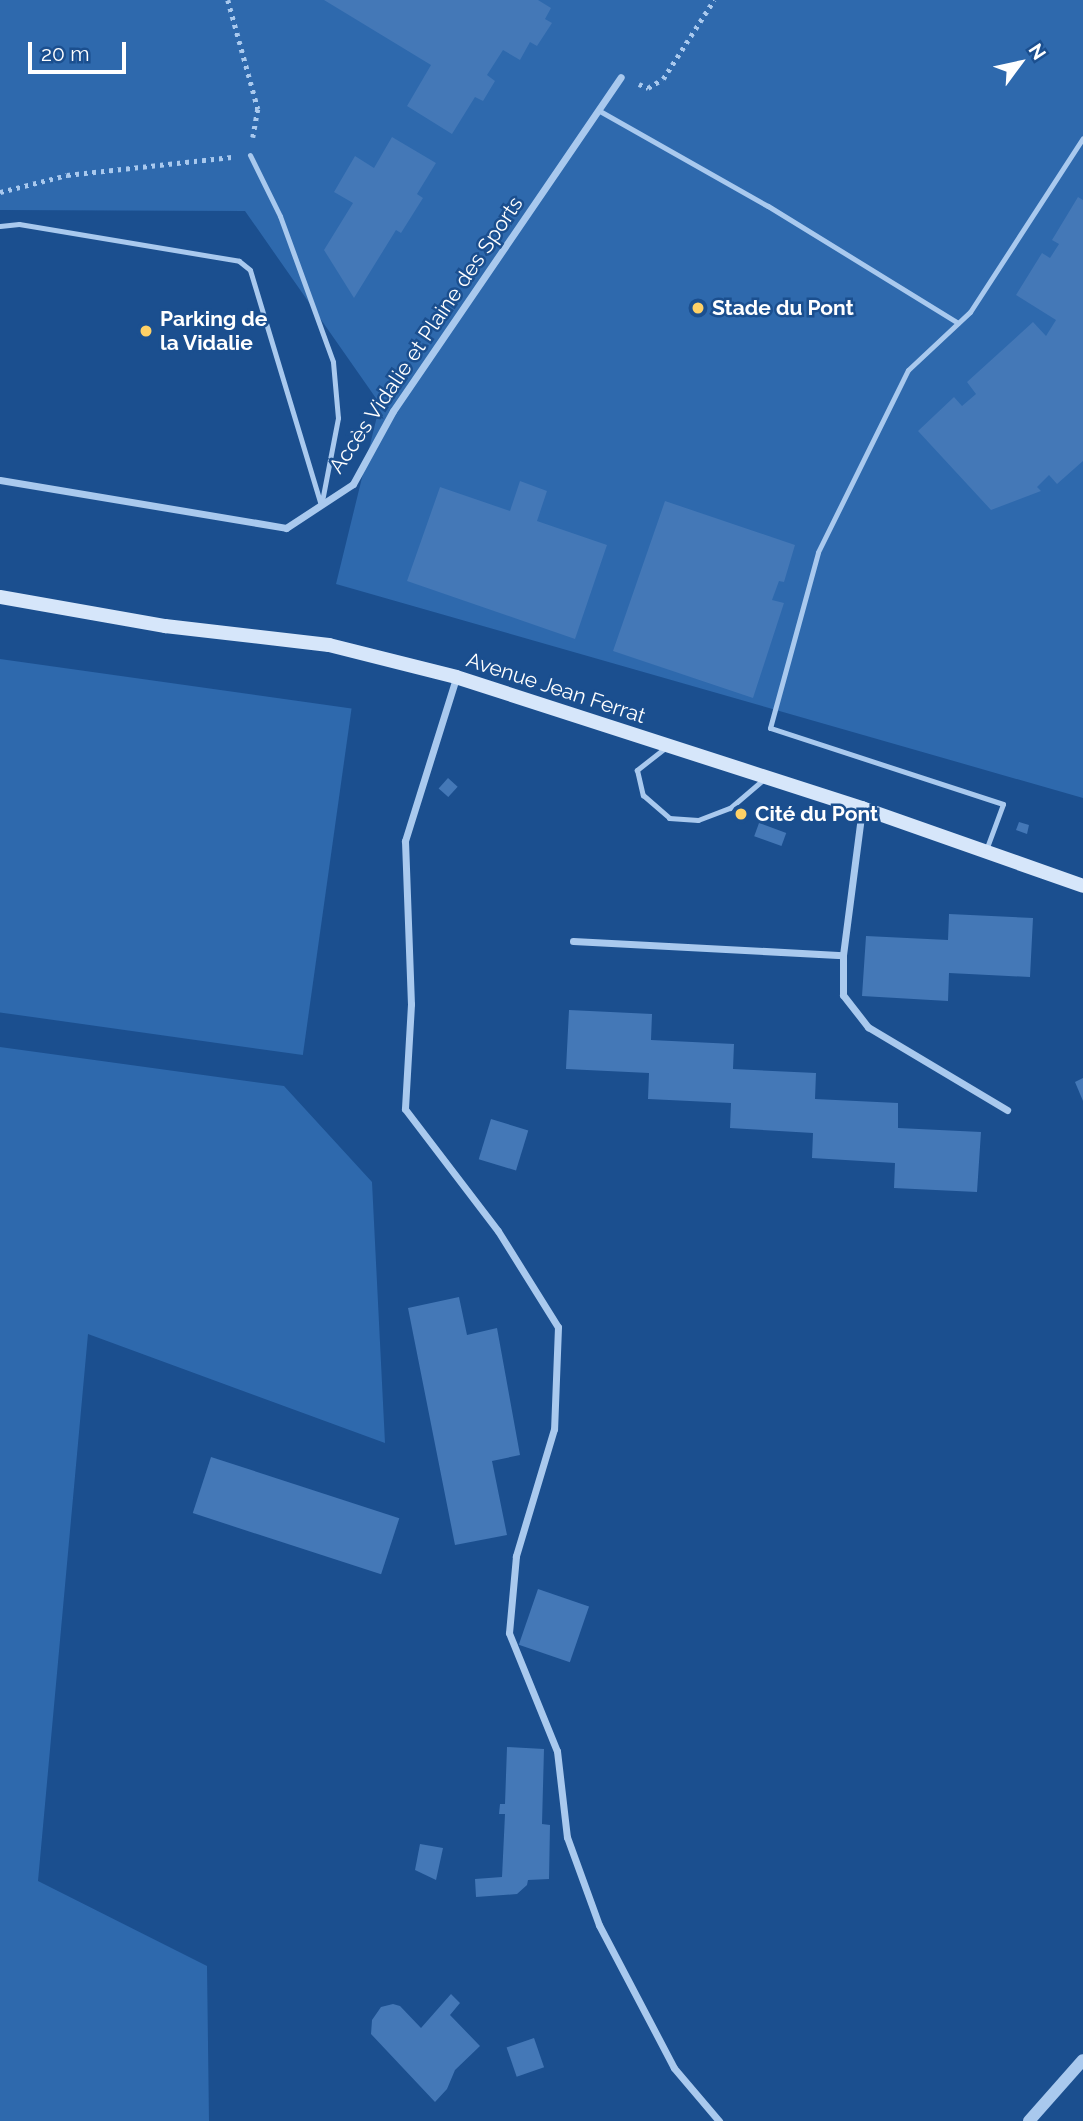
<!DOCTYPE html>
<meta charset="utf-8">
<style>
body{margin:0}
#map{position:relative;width:1083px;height:2121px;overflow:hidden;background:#1b4f8f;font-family:Raleway,sans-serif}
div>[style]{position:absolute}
.green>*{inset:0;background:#2e69ad;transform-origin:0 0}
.building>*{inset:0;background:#4478b7;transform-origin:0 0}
.path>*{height:4.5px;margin-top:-2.25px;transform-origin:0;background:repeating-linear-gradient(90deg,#a9c9ee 0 3.5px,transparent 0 8.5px)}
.service>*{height:5px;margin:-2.5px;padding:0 2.5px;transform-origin:2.5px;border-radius:2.5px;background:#a9c9ee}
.minor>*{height:7px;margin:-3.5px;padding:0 3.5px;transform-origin:3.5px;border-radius:3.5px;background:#a9c9ee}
.tertiary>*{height:12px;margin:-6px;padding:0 6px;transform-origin:6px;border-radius:6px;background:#a9c9ee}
.secondary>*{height:14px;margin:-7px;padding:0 7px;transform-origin:7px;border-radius:7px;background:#d6e6fa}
.dots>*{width:19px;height:19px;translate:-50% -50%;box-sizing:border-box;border:4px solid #1b4f8f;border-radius:50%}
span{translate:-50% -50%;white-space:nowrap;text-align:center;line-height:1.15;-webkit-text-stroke:5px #1b4f8f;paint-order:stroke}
.poi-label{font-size:21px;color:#fff;font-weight:700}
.left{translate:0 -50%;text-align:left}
.street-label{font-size:21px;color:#fff}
.north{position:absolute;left:985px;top:28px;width:70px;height:70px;-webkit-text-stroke:5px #1b4f8f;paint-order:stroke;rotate:57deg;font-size:19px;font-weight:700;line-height:28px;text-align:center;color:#fff}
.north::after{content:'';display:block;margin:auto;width:24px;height:32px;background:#fff;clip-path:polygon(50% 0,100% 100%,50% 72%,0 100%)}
.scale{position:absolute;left:28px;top:42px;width:98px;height:32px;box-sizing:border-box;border:4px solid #fff;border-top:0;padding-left:9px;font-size:21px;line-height:24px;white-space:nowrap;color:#fff;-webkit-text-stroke:5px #1b4f8f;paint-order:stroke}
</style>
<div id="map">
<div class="green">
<div style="clip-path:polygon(0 0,1083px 0,1083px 798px,336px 584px,380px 404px,245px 211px,0 210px)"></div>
<div style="left:0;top:659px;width:355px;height:350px;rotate:8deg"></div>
<div style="clip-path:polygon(0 1047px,284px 1086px,372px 1182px,385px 1443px,88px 1334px,38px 1881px,207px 1966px,209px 2121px,0 2121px)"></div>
</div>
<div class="building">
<div style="clip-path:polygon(324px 0,538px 0,551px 8px,545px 19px,552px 23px,537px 46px,530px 42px,520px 60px,503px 50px,487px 75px,495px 81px,483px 101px,475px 97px,452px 134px,407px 106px,431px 65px)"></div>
<div style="clip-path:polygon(392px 137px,436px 163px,417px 194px,423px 198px,401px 233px,396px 230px,354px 298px,324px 250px,353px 203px,334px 192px,355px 156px,374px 168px)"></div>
<div style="clip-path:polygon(1078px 197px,1083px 200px,1083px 461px,1057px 484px,1049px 475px,1037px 487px,1041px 491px,991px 510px,918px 431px,954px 397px,962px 406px,976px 394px,967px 382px,1033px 322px,1046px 336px,1056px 320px,1016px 295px,1042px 253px,1050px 258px,1059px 244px,1052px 240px)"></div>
<div style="clip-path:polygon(520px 481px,547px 491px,537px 521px,607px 545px,575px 639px,407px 581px,440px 487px,510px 511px)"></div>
<div style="clip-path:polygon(665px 501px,795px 545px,784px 582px,779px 581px,772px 600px,784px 603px,753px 698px,613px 651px)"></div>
<div style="left:448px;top:778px;width:13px;height:14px;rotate:42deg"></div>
<div style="clip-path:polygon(1019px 822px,1029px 825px,1027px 834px,1016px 830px)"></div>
<div style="left:759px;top:823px;width:29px;height:14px;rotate:20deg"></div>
<div style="clip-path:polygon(949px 914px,1033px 918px,1030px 977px,949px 973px,948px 1001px,862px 996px,866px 936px,948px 940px)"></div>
<div style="clip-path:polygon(569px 1010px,652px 1014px,651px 1040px,734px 1044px,733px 1069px,816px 1073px,815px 1099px,898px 1103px,898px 1128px,981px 1132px,977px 1192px,894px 1188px,895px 1163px,812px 1158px,813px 1133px,730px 1128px,731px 1103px,648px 1099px,649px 1073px,566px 1069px)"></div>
<div style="clip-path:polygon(1083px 1078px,1083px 1101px,1075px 1082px)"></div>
<div style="left:491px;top:1119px;width:39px;height:42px;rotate:17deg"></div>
<div style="clip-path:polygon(459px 1297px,467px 1335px,497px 1328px,520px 1455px,492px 1461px,507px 1535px,455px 1545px,408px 1308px)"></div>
<div style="left:211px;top:1457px;width:198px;height:59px;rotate:18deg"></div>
<div style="left:538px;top:1589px;width:54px;height:59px;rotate:19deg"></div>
<div style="clip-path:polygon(507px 1747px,544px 1749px,542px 1824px,550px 1825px,549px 1879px,528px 1880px,527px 1885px,517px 1894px,476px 1897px,475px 1879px,502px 1877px,505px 1814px,499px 1814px,500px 1804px,505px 1804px)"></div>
<div style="clip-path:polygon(420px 1844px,443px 1848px,436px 1880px,415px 1870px)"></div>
<div style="clip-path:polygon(451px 1994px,460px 2003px,450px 2015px,480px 2046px,455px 2070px,447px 2089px,435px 2102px,371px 2034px,372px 2020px,381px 2007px,393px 2004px,400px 2006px,421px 2028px)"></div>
<div style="left:534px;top:2038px;width:31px;height:29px;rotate:71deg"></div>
</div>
<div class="path">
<div style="left:228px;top:0;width:113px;rotate:74.6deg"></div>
<div style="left:258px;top:109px;width:29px;rotate:100deg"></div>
<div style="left:639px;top:84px;width:10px;rotate:24deg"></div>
<div style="left:648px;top:88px;width:17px;rotate:-31deg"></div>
<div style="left:663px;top:79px;width:94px;rotate:-57.2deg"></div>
<div style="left:0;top:192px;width:69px;rotate:-14.2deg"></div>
<div style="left:67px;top:175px;width:168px;rotate:-6.2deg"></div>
</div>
<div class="service">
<div style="left:598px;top:110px;width:195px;rotate:29.5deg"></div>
<div style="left:768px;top:206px;width:223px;rotate:31.6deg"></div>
<div style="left:250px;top:155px;width:68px;rotate:63.8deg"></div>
<div style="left:280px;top:216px;width:155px;rotate:70deg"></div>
<div style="left:333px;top:362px;width:56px;rotate:84.9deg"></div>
<div style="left:338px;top:418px;width:85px;rotate:100.9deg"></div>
<div style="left:0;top:226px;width:19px;rotate:-6deg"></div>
<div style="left:19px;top:224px;width:223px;rotate:9.5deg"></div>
<div style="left:239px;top:261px;width:14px;rotate:39deg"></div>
<div style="left:250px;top:270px;width:245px;rotate:73.2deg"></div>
<div style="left:665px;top:748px;width:36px;rotate:142deg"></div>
<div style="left:637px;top:770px;width:26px;rotate:77deg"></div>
<div style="left:643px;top:795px;width:35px;rotate:41deg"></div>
<div style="left:669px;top:818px;width:29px;rotate:4deg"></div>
<div style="left:698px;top:820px;width:34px;rotate:-21deg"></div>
<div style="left:730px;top:808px;width:45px;rotate:-40.5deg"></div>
<div style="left:986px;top:850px;width:49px;rotate:-69.7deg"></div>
<div style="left:1003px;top:804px;width:245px;rotate:-161.9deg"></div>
<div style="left:770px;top:728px;width:182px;rotate:-74.7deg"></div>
<div style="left:818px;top:552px;width:203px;rotate:-63.7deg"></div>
<div style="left:908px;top:370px;width:85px;rotate:-43.1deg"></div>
<div style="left:970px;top:312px;width:207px;rotate:-57deg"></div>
</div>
<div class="minor">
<div style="left:0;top:480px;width:290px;rotate:9.5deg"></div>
<div style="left:286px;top:528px;width:80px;rotate:-33.3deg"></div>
<div style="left:353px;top:484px;width:83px;rotate:-61.3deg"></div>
<div style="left:393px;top:411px;width:404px;rotate:-55.7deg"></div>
<div style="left:456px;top:678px;width:171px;rotate:107.4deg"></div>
<div style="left:405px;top:841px;width:163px;rotate:87.9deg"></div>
<div style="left:411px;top:1004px;width:105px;rotate:93.3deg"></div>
<div style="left:405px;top:1109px;width:153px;rotate:52.7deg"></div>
<div style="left:498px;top:1231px;width:113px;rotate:58deg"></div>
<div style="left:558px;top:1327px;width:102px;rotate:92.2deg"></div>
<div style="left:554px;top:1429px;width:133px;rotate:106.7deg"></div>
<div style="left:516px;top:1556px;width:77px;rotate:95.2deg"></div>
<div style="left:509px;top:1633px;width:127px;rotate:67.9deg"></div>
<div style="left:557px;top:1751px;width:87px;rotate:83.4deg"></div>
<div style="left:567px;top:1837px;width:94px;rotate:70deg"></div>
<div style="left:599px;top:1925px;width:161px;rotate:62.3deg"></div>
<div style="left:674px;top:2068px;width:70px;rotate:49.7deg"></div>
<div style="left:573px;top:941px;width:270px;rotate:3deg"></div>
<div style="left:843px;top:955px;width:147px;rotate:-82.6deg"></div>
<div style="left:843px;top:955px;width:40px;rotate:90deg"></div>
<div style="left:843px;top:995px;width:41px;rotate:52deg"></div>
<div style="left:868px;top:1027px;width:162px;rotate:30.8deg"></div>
</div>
<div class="tertiary">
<div style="left:1029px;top:2121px;width:81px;rotate:-48.5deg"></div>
</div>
<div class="secondary">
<div style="left:0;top:597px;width:168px;rotate:10deg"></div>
<div style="left:165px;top:626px;width:165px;rotate:6.6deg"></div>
<div style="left:329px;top:645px;width:131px;rotate:14.1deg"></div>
<div style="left:456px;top:677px;width:427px;rotate:17.9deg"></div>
<div style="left:862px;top:808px;width:234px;rotate:19.4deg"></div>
</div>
<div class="dots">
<div style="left:698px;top:308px;background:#ffd166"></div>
<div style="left:146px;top:331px;background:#ffd166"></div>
<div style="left:741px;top:814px;background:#ffd166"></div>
</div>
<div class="poi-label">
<span class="left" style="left:712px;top:308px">Stade du Pont</span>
<span class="left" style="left:160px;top:331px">Parking de<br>la Vidalie</span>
<span class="left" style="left:755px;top:814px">Cité du Pont</span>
</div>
<div class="street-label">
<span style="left:426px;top:335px;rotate:-56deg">Accès Vidalie et Plaine des Sports</span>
<span style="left:556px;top:688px;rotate:18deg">Avenue Jean Ferrat</span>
</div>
<div class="north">N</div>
<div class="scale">20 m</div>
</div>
